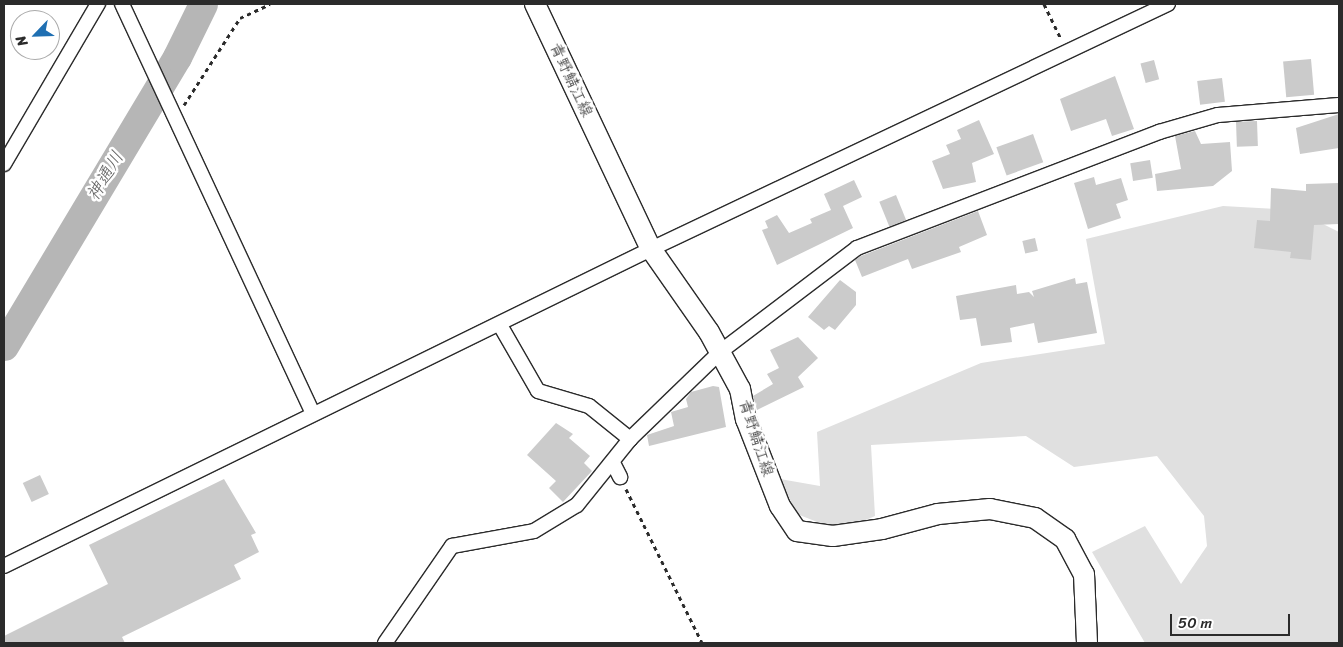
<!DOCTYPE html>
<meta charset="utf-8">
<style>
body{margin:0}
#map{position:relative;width:1343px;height:647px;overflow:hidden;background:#fff;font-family:Sriracha,"Klee One",sans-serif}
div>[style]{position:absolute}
.green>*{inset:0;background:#e0e0e0}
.river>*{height:29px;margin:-14.5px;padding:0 14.5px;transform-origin:14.5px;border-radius:14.5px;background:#b6b6b6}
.building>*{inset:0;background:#cbcbcb;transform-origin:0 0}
.path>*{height:3px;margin-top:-1.5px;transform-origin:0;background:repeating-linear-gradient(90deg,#2b2b2b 0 4px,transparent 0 8px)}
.roads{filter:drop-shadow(1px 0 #2b2b2b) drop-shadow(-1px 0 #2b2b2b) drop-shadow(0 1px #2b2b2b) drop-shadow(0 -1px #2b2b2b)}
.minor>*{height:14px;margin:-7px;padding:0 7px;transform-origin:7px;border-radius:7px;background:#fff}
.secondary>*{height:20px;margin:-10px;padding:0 10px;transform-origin:10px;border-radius:10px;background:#fff}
span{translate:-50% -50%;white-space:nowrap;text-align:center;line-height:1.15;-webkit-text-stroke:5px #fff;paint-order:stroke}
.street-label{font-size:16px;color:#2b2b2b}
.water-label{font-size:18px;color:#5c5c5c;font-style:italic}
.frame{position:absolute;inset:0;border:5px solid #2b2b2b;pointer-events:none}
.north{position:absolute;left:10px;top:10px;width:50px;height:50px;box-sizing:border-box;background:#fff;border:1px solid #aaa;border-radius:50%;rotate:246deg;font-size:14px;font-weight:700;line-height:20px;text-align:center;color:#2b2b2b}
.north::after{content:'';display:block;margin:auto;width:18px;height:22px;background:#1f6fb2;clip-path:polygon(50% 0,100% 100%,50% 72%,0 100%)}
.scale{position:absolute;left:1170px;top:614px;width:120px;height:22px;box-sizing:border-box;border:2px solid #2b2b2b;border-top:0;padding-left:6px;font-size:15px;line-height:18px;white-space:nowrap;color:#2b2b2b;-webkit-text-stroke:4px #fff;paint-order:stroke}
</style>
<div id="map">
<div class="green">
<div style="clip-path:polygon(1223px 206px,1295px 210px,1339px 232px,1339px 643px,1145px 643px,1092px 552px,1145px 526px,1181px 584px,1207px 546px,1204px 516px,1157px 456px,1074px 467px,1026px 436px,871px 445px,875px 516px,840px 531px,797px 514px,780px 479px,820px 486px,817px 432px,981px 363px,1105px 344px,1086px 239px)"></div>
</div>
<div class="river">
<div style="left:4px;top:346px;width:337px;rotate:-59.1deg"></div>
<div style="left:177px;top:57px;width:59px;rotate:-63.9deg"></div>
</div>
<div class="building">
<div style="left:1311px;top:59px;width:36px;height:28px;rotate:85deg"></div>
<div style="left:1154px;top:60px;width:20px;height:14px;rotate:75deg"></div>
<div style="clip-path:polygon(1115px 76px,1134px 129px,1112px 136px,1106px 119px,1071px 131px,1060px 99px)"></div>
<div style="left:1222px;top:78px;width:24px;height:25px;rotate:83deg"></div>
<div style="clip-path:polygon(1339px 114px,1339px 148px,1300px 154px,1296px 128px)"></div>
<div style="clip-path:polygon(979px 120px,994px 154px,972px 163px,976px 182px,943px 189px,932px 161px,950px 154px,946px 145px,961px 139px,957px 130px)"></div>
<div style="left:1257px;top:121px;width:25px;height:21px;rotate:88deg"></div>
<div style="clip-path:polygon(1195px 131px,1201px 144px,1230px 142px,1232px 171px,1213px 186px,1157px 191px,1155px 174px,1181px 169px,1175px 136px)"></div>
<div style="left:1033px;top:134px;width:30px;height:39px;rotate:70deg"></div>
<div style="left:1150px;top:160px;width:18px;height:20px;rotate:81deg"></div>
<div style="clip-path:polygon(1094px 177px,1096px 185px,1121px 178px,1128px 200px,1116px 204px,1121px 218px,1088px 229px,1074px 183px)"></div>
<div style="clip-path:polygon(854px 180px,862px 197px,843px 206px,853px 228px,777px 265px,762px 230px,768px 228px,765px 221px,777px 215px,789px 233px,812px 223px,810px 219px,831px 210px,824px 194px)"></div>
<div style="clip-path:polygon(1339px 183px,1339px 224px,1314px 225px,1311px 260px,1290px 258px,1291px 252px,1254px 248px,1257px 220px,1270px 221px,1271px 188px,1306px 191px,1306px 184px)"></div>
<div style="left:896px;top:195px;width:27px;height:18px;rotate:68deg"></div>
<div style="clip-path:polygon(978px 211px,987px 235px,959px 247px,961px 252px,912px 269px,908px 259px,862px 277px,855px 260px,861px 256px)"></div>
<div style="left:1035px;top:238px;width:13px;height:13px;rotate:77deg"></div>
<div style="clip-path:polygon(1075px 278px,1076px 284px,1087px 282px,1097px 333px,1038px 343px,1034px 323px,1010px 328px,1012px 342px,981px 346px,976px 318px,960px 320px,956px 296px,1016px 285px,1017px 294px,1029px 292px,1034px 297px,1032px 291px)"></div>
<div style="clip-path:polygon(840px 280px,856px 292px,856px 305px,835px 330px,829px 326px,824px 330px,808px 317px)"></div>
<div style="clip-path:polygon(798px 337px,818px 358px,798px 377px,804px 387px,757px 410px,753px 396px,773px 384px,767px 374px,779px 368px,770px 350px)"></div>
<div style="clip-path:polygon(713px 386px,719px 387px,726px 427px,649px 446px,647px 435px,674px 426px,671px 412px,688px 407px,686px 399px,691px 392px)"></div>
<div style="clip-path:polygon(556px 423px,573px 434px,569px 438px,590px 456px,584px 463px,592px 471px,563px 502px,549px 488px,556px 481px,527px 455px)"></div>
<div style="left:40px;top:475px;width:21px;height:19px;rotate:65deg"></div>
<div style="clip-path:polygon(224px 479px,256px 533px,251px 535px,259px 552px,234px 565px,241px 579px,122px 637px,125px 643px,4px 643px,4px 636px,108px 584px,89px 545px)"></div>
</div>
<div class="path">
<div style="left:1044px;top:4px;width:39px;rotate:64deg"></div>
<div style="left:184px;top:105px;width:103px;rotate:-57.2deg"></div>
<div style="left:240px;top:18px;width:33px;rotate:-25deg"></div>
<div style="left:626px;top:489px;width:172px;rotate:63.7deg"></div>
</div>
<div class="roads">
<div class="minor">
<div style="left:122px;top:4px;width:452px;rotate:65deg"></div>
<div style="left:4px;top:164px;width:186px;rotate:-59.6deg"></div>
<div style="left:500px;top:325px;width:76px;rotate:60.1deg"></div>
<div style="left:538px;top:391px;width:53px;rotate:16.4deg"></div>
<div style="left:589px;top:406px;width:53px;rotate:38.8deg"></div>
<div style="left:613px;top:463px;width:16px;rotate:63deg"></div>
<div style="left:4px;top:566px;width:720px;rotate:-26.1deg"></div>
<div style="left:651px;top:249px;width:572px;rotate:-25.36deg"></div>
<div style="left:385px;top:643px;width:118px;rotate:-55.4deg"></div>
<div style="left:452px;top:546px;width:83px;rotate:-10.4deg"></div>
<div style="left:534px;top:531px;width:50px;rotate:-31.2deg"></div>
<div style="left:577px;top:505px;width:85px;rotate:-51.2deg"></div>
<div style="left:630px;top:439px;width:125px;rotate:-44deg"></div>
<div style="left:720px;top:352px;width:172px;rotate:-37.2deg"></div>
<div style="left:857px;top:248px;width:324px;rotate:-21deg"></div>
<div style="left:1159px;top:132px;width:61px;rotate:-16.1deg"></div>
<div style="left:1218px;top:115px;width:121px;rotate:-4.7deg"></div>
</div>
<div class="secondary">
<div style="left:535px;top:4px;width:271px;rotate:64.7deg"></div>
<div style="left:651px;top:249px;width:101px;rotate:55.1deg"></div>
<div style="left:709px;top:332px;width:65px;rotate:61.5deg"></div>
<div style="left:740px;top:389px;width:31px;rotate:79deg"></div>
<div style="left:746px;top:419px;width:93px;rotate:68.7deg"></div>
<div style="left:780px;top:506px;width:30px;rotate:56deg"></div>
<div style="left:797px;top:531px;width:36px;rotate:8deg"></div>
<div style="left:833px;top:536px;width:49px;rotate:-8.1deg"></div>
<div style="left:882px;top:529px;width:58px;rotate:-15deg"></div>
<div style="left:938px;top:514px;width:52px;rotate:-5.5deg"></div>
<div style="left:990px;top:509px;width:46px;rotate:11.3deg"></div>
<div style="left:1035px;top:518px;width:37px;rotate:35deg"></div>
<div style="left:1065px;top:539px;width:40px;rotate:62deg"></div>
<div style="left:1084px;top:574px;width:69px;rotate:87.5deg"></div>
</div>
</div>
<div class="street-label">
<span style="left:571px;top:80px;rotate:65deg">青野鯖江線</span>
<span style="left:756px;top:438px;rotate:72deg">青野鯖江線</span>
</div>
<div class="water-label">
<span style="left:105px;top:176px;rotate:-59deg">神通川</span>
</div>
<div class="frame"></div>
<div class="north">N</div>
<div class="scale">50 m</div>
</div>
